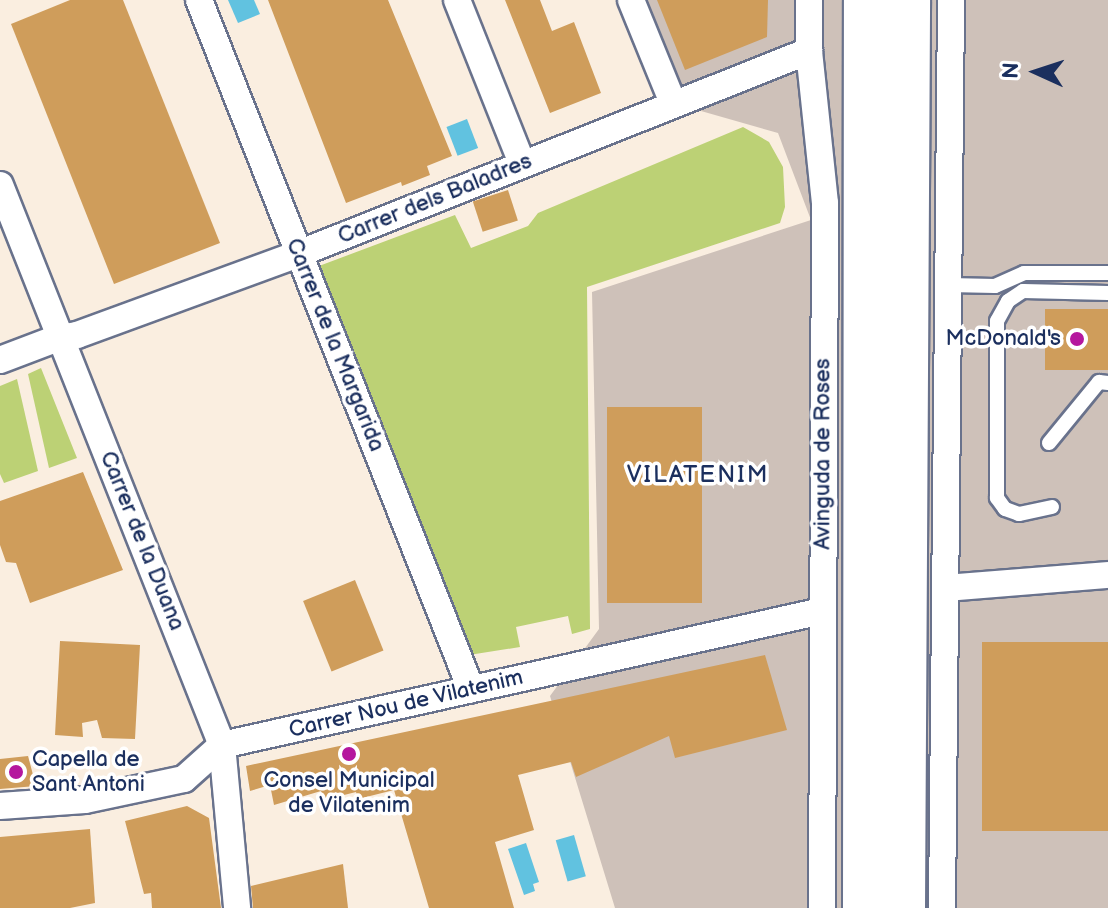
<!DOCTYPE html>
<style>
body{margin:0}
#map{position:relative;width:1108px;height:908px;overflow:hidden;background:#faeee0;font-family:"Balsamiq Sans",sans-serif}
div>[style]{position:absolute}
.industrial>*{inset:0;background:#cec1b9}
.green>*{inset:0;background:#bcd175}
.water>*{inset:0;background:#61c2e0;transform-origin:0 0}
.building>*{inset:0;background:#cf9d5b;transform-origin:0 0}
.roads{filter:drop-shadow(2px 0 #69728c) drop-shadow(-2px 0 #69728c) drop-shadow(0 2px #69728c) drop-shadow(0 -2px #69728c)}
.lane>*{height:14px;margin:-7px;padding:0 7px;transform-origin:7px;border-radius:7px;background:#fff}
.street>*{height:26px;margin:-13px;padding:0 13px;transform-origin:13px;border-radius:13px;background:#fff}
.highway>*{height:44px;margin:-22px;padding:0 22px;transform-origin:22px;border-radius:22px;background:#fff}
.dots>*{width:22px;height:22px;translate:-50% -50%;box-sizing:border-box;border:4px solid #fff;border-radius:50%}
span{translate:-50% -50%;white-space:nowrap;text-align:center;line-height:1.15;-webkit-text-stroke:7px #fff;paint-order:stroke}
.street-label{font-size:22px;color:#1b2f5e}
.poi-label{font-size:22px;color:#1b2f5e}
.right{translate:-100% -50%;text-align:right}
.left{translate:0 -50%;text-align:left}
.neighbourhood-label{font-size:24px;color:#1b2f5e;letter-spacing:2px}
.north{position:absolute;left:996px;top:32px;width:80px;height:80px;-webkit-text-stroke:6px #fff;paint-order:stroke;rotate:273deg;font-size:22px;font-weight:700;line-height:32px;text-align:center;color:#1b2f5e}
.north::after{content:'';display:block;margin:auto;width:28px;height:36px;background:#1b2f5e;clip-path:polygon(50% 0,100% 100%,50% 72%,0 100%)}
</style>
<div id="map">
<div class="industrial">
<div style="clip-path:polygon(631px 0,1108px 0,1108px 908px,615px 908px,550px 696px,599px 629px,592px 292px,811px 220px,778px 133px,673px 103px)"></div>
</div>
<div class="green">
<div style="clip-path:polygon(743px 127px,769px 142px,783px 167px,785px 207px,780px 223px,587px 287px,590px 629px,572px 634px,568px 616px,516px 627px,520px 647px,469px 655px,319px 266px,455px 215px,471px 248px,528px 226px,538px 213px)"></div>
<div style="clip-path:polygon(41px 368px,77px 458px,49px 468px,28px 374px)"></div>
<div style="clip-path:polygon(17px 379px,38px 471px,4px 483px,0 474px,0 386px)"></div>
</div>
<div class="water">
<div style="clip-path:polygon(228px 0,254px 0,260px 14px,238px 23px)"></div>
<div style="left:467px;top:119px;width:31px;height:22px;rotate:69deg"></div>
<div style="left:574px;top:835px;width:43px;height:19px;rotate:74deg"></div>
<div style="clip-path:polygon(526px 843px,539px 882px,533px 884px,535px 891px,524px 895px,508px 849px)"></div>
</div>
<div class="building">
<div style="clip-path:polygon(70px 0,123px 0,220px 243px,114px 284px,11px 24px)"></div>
<div style="clip-path:polygon(268px 0,388px 0,452px 156px,427px 166px,430px 175px,402px 186px,401px 182px,346px 203px)"></div>
<div style="clip-path:polygon(505px 0,540px 0,552px 31px,574px 22px,601px 93px,550px 113px)"></div>
<div style="clip-path:polygon(657px 0,768px 0,767px 37px,685px 70px)"></div>
<div style="left:508px;top:190px;width:32px;height:37px;rotate:72deg"></div>
<div style="left:1045px;top:309px;width:63px;height:61px"></div>
<div style="left:702px;top:407px;width:196px;height:95px;rotate:90deg"></div>
<div style="clip-path:polygon(83px 472px,123px 570px,30px 603px,16px 563px,6px 562px,0 545px,0 501px)"></div>
<div style="left:355px;top:580px;width:76px;height:56px;rotate:68deg"></div>
<div style="clip-path:polygon(60px 641px,140px 645px,135px 739px,102px 738px,97px 720px,82px 723px,83px 737px,55px 735px)"></div>
<div style="left:982px;top:642px;width:126px;height:189px"></div>
<div style="clip-path:polygon(765px 655px,787px 730px,675px 758px,669px 736px,576px 777px,571px 762px,518px 775px,534px 830px,495px 842px,514px 908px,429px 908px,394px 790px,358px 799px,356px 792px,324px 800px,321px 791px,274px 805px,270px 785px,250px 791px,246px 766px)"></div>
<div style="clip-path:polygon(28px 756px,36px 786px,0 789px,0 759px)"></div>
<div style="clip-path:polygon(187px 806px,209px 818px,221px 908px,152px 908px,151px 893px,144px 894px,125px 821px)"></div>
<div style="clip-path:polygon(90px 829px,95px 903px,70px 908px,0 908px,0 837px)"></div>
<div style="clip-path:polygon(343px 864px,348px 908px,253px 908px,251px 886px)"></div>
</div>
<div class="roads">
<div class="lane">
<div style="left:949px;top:285px;width:46px;rotate:1.2deg"></div>
<div style="left:995px;top:286px;width:32px;rotate:-24deg"></div>
<div style="left:1024px;top:273px;width:84px"></div>
<div style="left:1049px;top:443px;width:79px;rotate:-50.7deg"></div>
<div style="left:1099px;top:382px;width:9px;rotate:6deg"></div>
<div style="left:1052px;top:507px;width:34px;rotate:168deg"></div>
<div style="left:1019px;top:514px;width:15px;rotate:-160deg"></div>
<div style="left:1005px;top:509px;width:14px;rotate:-126deg"></div>
<div style="left:997px;top:498px;width:177px;rotate:-90deg"></div>
<div style="left:997px;top:321px;width:23px;rotate:-61deg"></div>
<div style="left:1008px;top:301px;width:18px;rotate:-34deg"></div>
<div style="left:1023px;top:291px;width:85px;rotate:1.3deg"></div>
</div>
<div class="street">
<div style="left:199px;top:0;width:741px;rotate:68.46deg"></div>
<div style="left:457px;top:0;width:175px;rotate:68.3deg"></div>
<div style="left:631px;top:0;width:111px;rotate:67.8deg"></div>
<div style="left:809px;top:0;width:51px;rotate:90deg"></div>
<div style="left:809px;top:51px;width:153px;rotate:84deg"></div>
<div style="left:825px;top:203px;width:705px;rotate:90.24deg"></div>
<div style="left:0;top:185px;width:602px;rotate:68.38deg"></div>
<div style="left:222px;top:745px;width:164px;rotate:84.7deg"></div>
<div style="left:0;top:360px;width:62px;rotate:-20.8deg"></div>
<div style="left:58px;top:338px;width:19px;rotate:-9deg"></div>
<div style="left:77px;top:335px;width:235px;rotate:-20.1deg"></div>
<div style="left:298px;top:254px;width:550px;rotate:-21.67deg"></div>
<div style="left:946px;top:588px;width:163px;rotate:-4.6deg"></div>
<div style="left:0;top:806px;width:85px;rotate:-4deg"></div>
<div style="left:85px;top:800px;width:101px;rotate:-12deg"></div>
<div style="left:184px;top:779px;width:51px;rotate:-41.8deg"></div>
<div style="left:222px;top:745px;width:615px;rotate:-12.59deg"></div>
<div style="left:942px;top:908px;width:908px;rotate:-89.43deg"></div>
</div>
<div class="highway">
<div style="left:865px;top:908px;width:908px;rotate:-89.94deg"></div>
<div style="left:903px;top:908px;width:908px;rotate:-89.68deg"></div>
</div>
</div>
<div class="dots">
<div style="left:1077px;top:339px;background:#b5179e"></div>
<div style="left:349px;top:754px;background:#b5179e"></div>
<div style="left:16px;top:772px;background:#b5179e"></div>
</div>
<div class="street-label">
<span style="left:435px;top:199px;rotate:-22deg">Carrer dels Baladres</span>
<span style="left:335px;top:345px;rotate:68deg">Carrer de la Margarida</span>
<span style="left:823px;top:454px;rotate:-90deg">Avinguda de Roses</span>
<span style="left:142px;top:541px;rotate:68deg">Carrer de la Duana</span>
<span style="left:406px;top:704px;rotate:-13deg">Carrer Nou de Vilatenim</span>
</div>
<div class="poi-label">
<span class="right" style="left:1061px;top:339px">McDonald's</span>
<span class="left" style="left:32px;top:772px">Capella de<br>Sant Antoni</span>
<span style="left:349px;top:793px">Consel Municipal<br>de Vilatenim</span>
</div>
<div class="neighbourhood-label">
<span style="left:698px;top:475px">VILATENIM</span>
</div>
<div class="north">N</div>
</div>
